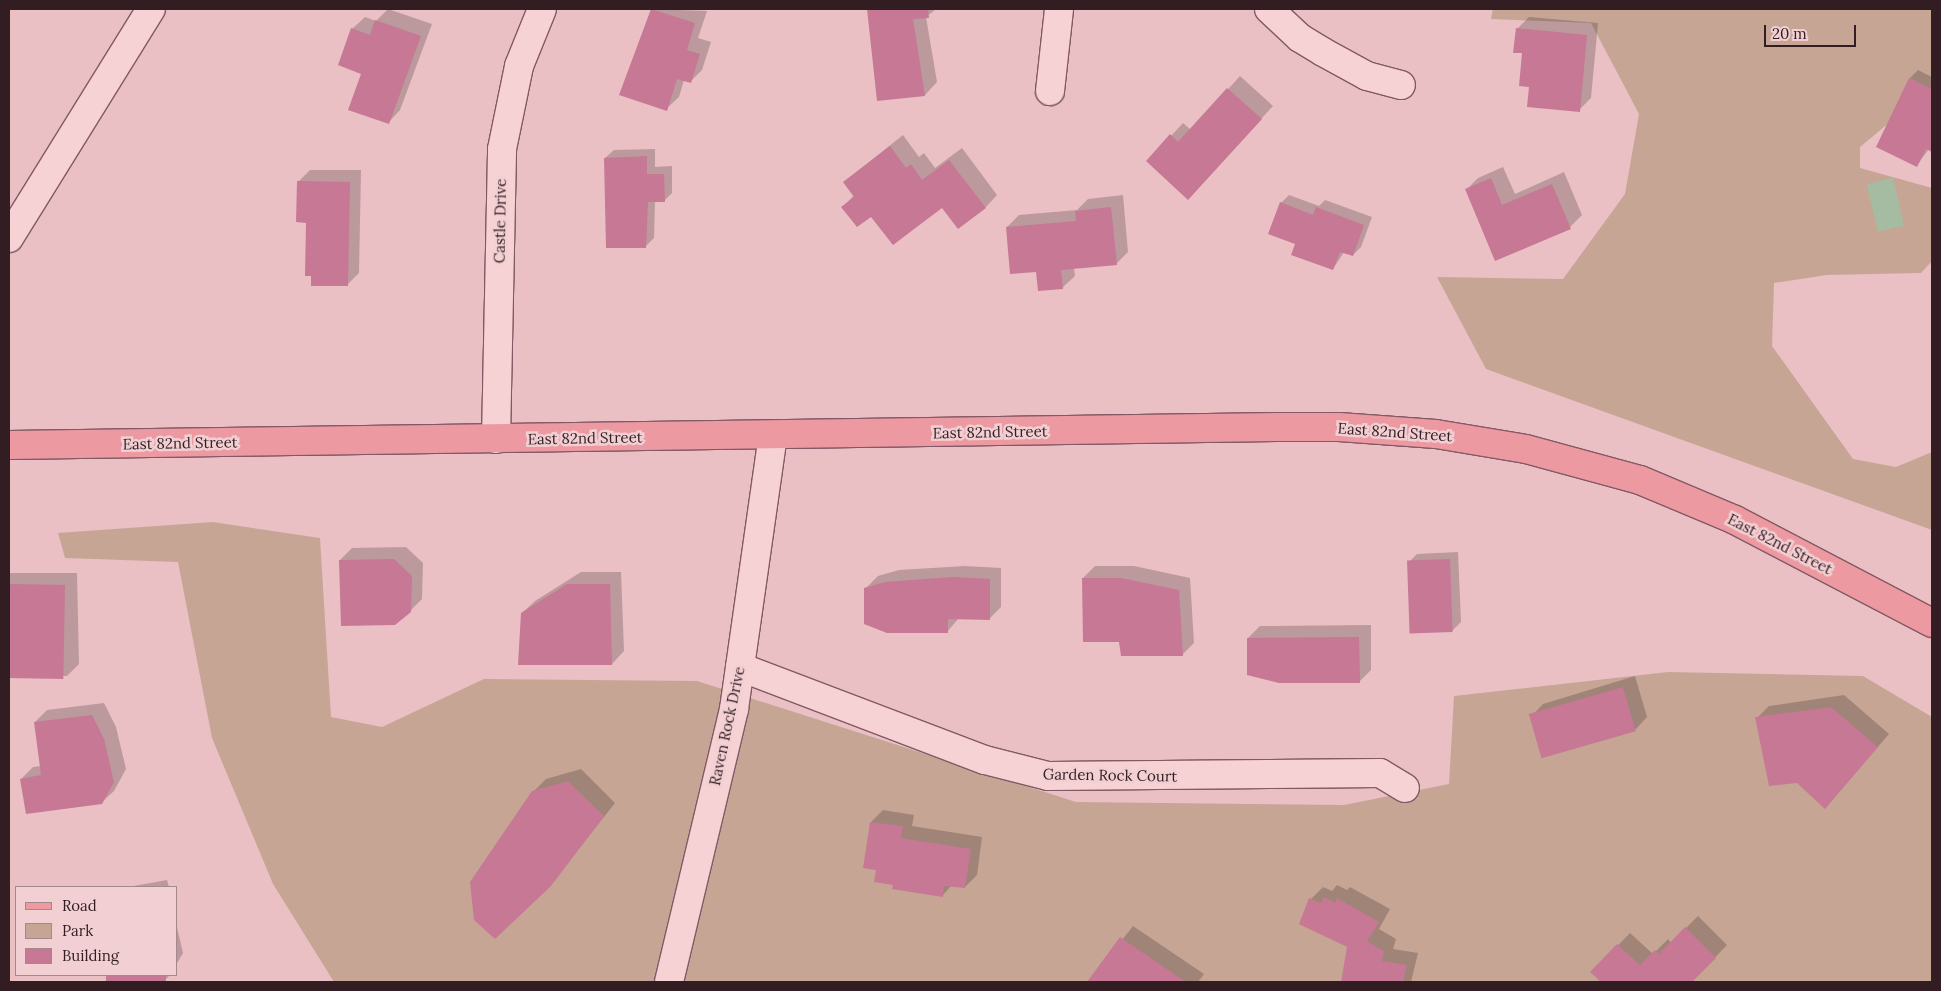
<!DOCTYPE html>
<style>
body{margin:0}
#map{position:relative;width:1941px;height:991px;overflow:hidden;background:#eac0c4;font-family:Lora,serif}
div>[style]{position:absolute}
.green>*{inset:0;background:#c7a595}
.water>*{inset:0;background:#a5bca2;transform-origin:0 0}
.shadow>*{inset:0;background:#0003}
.building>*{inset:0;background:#c67895;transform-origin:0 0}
.roads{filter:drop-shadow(1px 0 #825964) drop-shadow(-1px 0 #825964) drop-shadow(0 1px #825964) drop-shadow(0 -1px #825964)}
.minor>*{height:28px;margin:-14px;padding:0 14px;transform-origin:14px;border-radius:14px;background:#f6d2d5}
.major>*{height:28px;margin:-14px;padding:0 14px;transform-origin:14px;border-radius:14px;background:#ec99a2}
span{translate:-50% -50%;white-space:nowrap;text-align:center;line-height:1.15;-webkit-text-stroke:5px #f2cfd2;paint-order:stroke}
.street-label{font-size:15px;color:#321d23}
.frame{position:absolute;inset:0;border:10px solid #321d23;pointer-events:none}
.legend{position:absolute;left:15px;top:886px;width:162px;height:90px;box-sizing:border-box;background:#f2cfd2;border:1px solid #a5888c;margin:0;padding:6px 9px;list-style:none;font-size:15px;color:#321d23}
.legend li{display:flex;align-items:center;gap:10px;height:25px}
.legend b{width:25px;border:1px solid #a5888c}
.scale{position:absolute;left:1764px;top:25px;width:92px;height:22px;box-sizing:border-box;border:2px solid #321d23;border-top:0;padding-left:6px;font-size:15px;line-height:18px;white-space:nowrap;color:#321d23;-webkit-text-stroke:4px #f2cfd2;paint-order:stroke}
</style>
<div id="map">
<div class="green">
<div style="clip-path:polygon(1493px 9px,1932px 9px,1932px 87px,1860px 147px,1860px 168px,1932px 188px,1932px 261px,1921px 273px,1827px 275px,1774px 283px,1772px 346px,1853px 459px,1896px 467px,1932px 452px,1932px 530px,1486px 369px,1437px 277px,1563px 279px,1625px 194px,1639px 114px,1591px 23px,1491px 19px)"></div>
<div style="clip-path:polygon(213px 522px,320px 538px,331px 717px,382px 727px,484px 679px,697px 681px,1076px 802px,1344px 805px,1449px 784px,1454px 696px,1668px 672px,1863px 676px,1932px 717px,1932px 982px,334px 982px,273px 884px,212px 738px,178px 562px,65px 558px,58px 533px)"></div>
</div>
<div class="water">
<div style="left:1893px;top:178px;width:49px;height:27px;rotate:77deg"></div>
</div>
<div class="shadow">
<div style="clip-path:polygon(388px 9px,432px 24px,400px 110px,388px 123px,362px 73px,352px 29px,365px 17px,376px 21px)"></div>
<div style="clip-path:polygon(652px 9px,707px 11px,698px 38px,711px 42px,702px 70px,690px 82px,684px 80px,679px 97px,666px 109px)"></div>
<div style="clip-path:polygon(869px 9px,936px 9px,926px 17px,937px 82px,925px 95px,878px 100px)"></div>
<div style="clip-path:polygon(1529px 17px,1598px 23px,1591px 98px,1579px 110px,1524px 52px,1517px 29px)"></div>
<div style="clip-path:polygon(1918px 70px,1932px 77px,1932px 151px,1929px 149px,1917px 165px,1910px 78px)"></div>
<div style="clip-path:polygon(1240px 76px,1273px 106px,1200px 186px,1148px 161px,1183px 123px,1191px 130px)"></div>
<div style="clip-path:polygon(903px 135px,919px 157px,924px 153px,935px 168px,962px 148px,997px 195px,985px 208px,942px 206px,871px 215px,843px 207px,854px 195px,844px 182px)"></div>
<div style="clip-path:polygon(655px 149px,655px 167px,672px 166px,672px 193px,664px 201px,655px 201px,654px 238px,646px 246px,605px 158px,614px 150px)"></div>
<div style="clip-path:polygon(1503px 167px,1515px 194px,1564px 172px,1582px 215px,1570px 227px,1496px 259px,1466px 190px,1478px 178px)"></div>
<div style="clip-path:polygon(310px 170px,361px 170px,359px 273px,347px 285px,307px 222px,298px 182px)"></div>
<div style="clip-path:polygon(1123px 195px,1128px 252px,1116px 264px,1074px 268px,1075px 276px,1062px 288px,1038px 271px,1007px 227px,1019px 215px,1077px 210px,1088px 199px)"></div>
<div style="clip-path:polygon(1289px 195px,1319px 206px,1325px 200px,1372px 217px,1361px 247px,1353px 255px,1344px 252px,1333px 269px,1296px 243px,1281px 203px)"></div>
<div style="clip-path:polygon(406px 547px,423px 563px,422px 599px,410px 611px,340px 560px,352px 548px)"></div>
<div style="clip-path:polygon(1458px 552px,1461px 622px,1452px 631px,1409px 562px,1417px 554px)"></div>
<div style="clip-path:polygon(965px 566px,1001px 568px,1001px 607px,989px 619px,959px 618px,947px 632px,865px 589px,878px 576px,899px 570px)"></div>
<div style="clip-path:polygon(1095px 566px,1134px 566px,1190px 578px,1194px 643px,1182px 655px,1120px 640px,1083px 578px)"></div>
<div style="clip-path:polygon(581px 572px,621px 572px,624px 651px,612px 664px,519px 664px,522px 613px,535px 601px)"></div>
<div style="clip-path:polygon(9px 573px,77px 573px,79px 664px,67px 676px,9px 676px)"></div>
<div style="clip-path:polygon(1371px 625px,1371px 670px,1359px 682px,1248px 638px,1260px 626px)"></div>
<div style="clip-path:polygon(1635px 676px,1647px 717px,1635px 730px,1531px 717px,1543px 704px)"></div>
<div style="clip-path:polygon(1844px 695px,1889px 734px,1825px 808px,1757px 718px,1769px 706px)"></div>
<div style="clip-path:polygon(104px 703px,116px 727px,126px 769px,114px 791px,101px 803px,21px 779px,33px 767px,41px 766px,35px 722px,47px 710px)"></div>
<div style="clip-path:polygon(581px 769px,615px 803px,550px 885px,533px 792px,546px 779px)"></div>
<div style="clip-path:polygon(883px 810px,914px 815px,912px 826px,982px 837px,977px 875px,965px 887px,952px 885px,942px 896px,894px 883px,877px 869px,871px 822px)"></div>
<div style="clip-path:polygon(167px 880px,169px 887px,128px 887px)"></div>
<div style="clip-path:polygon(1337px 885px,1347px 890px,1350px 887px,1390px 909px,1379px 929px,1396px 939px,1393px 949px,1418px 953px,1411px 982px,1342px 982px,1348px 947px,1311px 899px,1323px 887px,1332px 891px)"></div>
<div style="clip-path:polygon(1698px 916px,1727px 945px,1691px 982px,1602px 982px,1592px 972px,1630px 933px,1653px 954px,1668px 939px,1671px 943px)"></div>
<div style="clip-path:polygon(176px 923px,183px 953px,176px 965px)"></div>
<div style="clip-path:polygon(1133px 926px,1204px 974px,1198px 982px,1089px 982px)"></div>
<div style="clip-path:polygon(107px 975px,170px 975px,163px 982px,109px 982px)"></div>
</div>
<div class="building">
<div style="clip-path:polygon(651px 9px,695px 23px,687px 50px,700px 54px,691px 83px,677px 79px,667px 111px,619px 95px)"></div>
<div style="clip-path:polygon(867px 9px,928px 9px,929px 18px,913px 19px,925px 96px,877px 101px)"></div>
<div style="clip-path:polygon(375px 20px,421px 36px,389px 124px,348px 110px,361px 74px,338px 65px,351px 28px,370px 35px)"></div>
<div style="clip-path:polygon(1516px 28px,1587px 35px,1580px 112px,1527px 107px,1529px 87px,1519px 86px,1522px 53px,1513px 53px)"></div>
<div style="clip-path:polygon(1909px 78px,1932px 89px,1932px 152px,1926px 149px,1917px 167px,1876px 147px)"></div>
<div style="clip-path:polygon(1227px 88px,1262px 119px,1188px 200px,1146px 161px,1170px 134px,1178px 142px)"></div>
<div style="clip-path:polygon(890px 146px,906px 168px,911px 164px,922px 180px,949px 160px,986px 208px,958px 229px,942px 208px,893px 245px,871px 217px,857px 227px,841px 207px,854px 197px,843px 182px)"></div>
<div style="clip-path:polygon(647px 156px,647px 174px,664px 174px,665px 202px,648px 202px,646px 248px,606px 248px,604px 158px)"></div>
<div style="clip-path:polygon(1491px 178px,1502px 205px,1552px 184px,1571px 229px,1495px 261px,1465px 189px)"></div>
<div style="clip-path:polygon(297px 181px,350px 182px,348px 286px,311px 286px,311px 276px,305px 276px,306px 223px,296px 222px)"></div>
<div style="clip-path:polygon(1280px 202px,1313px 215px,1316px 207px,1364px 225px,1353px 256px,1340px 252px,1333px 270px,1291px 255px,1295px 244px,1268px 234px)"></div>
<div style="clip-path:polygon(1111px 207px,1117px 265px,1061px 270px,1063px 289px,1038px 291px,1036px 272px,1010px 274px,1006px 227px,1076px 221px,1075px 211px)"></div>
<div style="clip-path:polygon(394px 559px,412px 576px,411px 612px,395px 625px,341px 626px,339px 560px)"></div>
<div style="left:1450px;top:559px;width:73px;height:43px;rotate:88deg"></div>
<div style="clip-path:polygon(952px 577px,990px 579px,990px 620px,948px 619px,948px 633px,887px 633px,864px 624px,864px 588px,885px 582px)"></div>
<div style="clip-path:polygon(1082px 578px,1121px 578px,1179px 590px,1183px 656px,1121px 656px,1119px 642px,1083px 642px)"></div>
<div style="left:9px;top:584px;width:56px;height:94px;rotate:1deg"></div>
<div style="clip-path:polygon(567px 584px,610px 584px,612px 665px,518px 665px,521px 613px)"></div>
<div style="clip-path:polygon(1359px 637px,1360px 683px,1279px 683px,1247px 675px,1247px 638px)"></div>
<div style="left:1623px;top:687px;width:46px;height:98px;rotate:74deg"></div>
<div style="clip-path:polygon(1831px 707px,1878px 747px,1825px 809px,1797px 783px,1769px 786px,1755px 717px)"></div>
<div style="clip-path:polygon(92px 715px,104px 739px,114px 782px,102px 804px,26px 814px,20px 779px,41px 775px,34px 722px)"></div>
<div style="clip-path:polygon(568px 781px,604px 816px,551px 886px,495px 939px,474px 920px,470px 882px,532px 791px)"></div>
<div style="clip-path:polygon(870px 822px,903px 826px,901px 838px,971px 849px,965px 888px,944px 886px,943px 897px,892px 889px,893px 885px,874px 882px,876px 870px,863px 868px)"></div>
<div style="clip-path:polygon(1324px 897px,1335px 903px,1337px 898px,1379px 922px,1367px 941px,1384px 951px,1382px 961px,1407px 965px,1403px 982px,1341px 982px,1347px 947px,1299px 924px,1309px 898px,1321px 903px)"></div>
<div style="clip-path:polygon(1685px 927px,1716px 958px,1692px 982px,1601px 982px,1590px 972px,1617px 944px,1640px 965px,1655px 950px,1659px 954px)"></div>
<div style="clip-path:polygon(1120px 937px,1186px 982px,1087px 982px)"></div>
<div style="left:106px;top:975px;width:60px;height:7px"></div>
</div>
<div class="roads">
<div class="minor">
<div style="left:1269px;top:9px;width:42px;rotate:43.1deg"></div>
<div style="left:1300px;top:38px;width:27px;rotate:31deg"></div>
<div style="left:1323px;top:52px;width:50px;rotate:28.6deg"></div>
<div style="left:1367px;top:76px;width:35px;rotate:15deg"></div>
<div style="left:1050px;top:91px;width:82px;rotate:-83.7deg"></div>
<div style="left:9px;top:238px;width:269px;rotate:-58.2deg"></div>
<div style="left:496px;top:439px;width:290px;rotate:-88.8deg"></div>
<div style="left:502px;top:149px;width:85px;rotate:-78.4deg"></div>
<div style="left:519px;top:66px;width:61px;rotate:-68deg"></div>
<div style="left:740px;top:667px;width:262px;rotate:20.8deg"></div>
<div style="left:985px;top:760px;width:65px;rotate:14.3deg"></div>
<div style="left:1048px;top:776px;width:332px;rotate:-0.5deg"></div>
<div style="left:1380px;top:773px;width:29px;rotate:31deg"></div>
<div style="left:669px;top:982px;width:281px;rotate:-76.6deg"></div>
<div style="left:734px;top:709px;width:276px;rotate:-81.9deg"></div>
</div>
<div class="major">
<div style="left:9px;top:445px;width:1267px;rotate:-0.81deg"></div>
<div style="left:1276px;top:427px;width:63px"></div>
<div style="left:1339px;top:427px;width:97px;rotate:4.1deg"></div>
<div style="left:1436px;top:434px;width:91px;rotate:9.5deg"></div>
<div style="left:1526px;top:449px;width:118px;rotate:15.2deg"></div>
<div style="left:1640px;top:480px;width:103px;rotate:22.8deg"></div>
<div style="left:1735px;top:520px;width:222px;rotate:27.6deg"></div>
</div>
</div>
<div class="street-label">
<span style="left:500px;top:221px;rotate:-89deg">Castle Drive</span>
<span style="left:990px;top:432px;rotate:-1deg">East 82nd Street</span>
<span style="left:1395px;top:432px;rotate:4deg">East 82nd Street</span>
<span style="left:585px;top:438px;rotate:-1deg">East 82nd Street</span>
<span style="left:180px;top:443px;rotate:-1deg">East 82nd Street</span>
<span style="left:1780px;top:544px;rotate:27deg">East 82nd Street</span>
<span style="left:727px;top:726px;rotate:-78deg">Raven Rock Drive</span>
<span style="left:1110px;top:775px;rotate:1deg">Garden Rock Court</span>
</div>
<div class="frame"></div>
<ul class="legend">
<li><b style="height:6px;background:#ec99a2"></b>Road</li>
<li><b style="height:14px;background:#c7a595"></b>Park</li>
<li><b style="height:14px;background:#c67895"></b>Building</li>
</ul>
<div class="scale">20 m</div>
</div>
